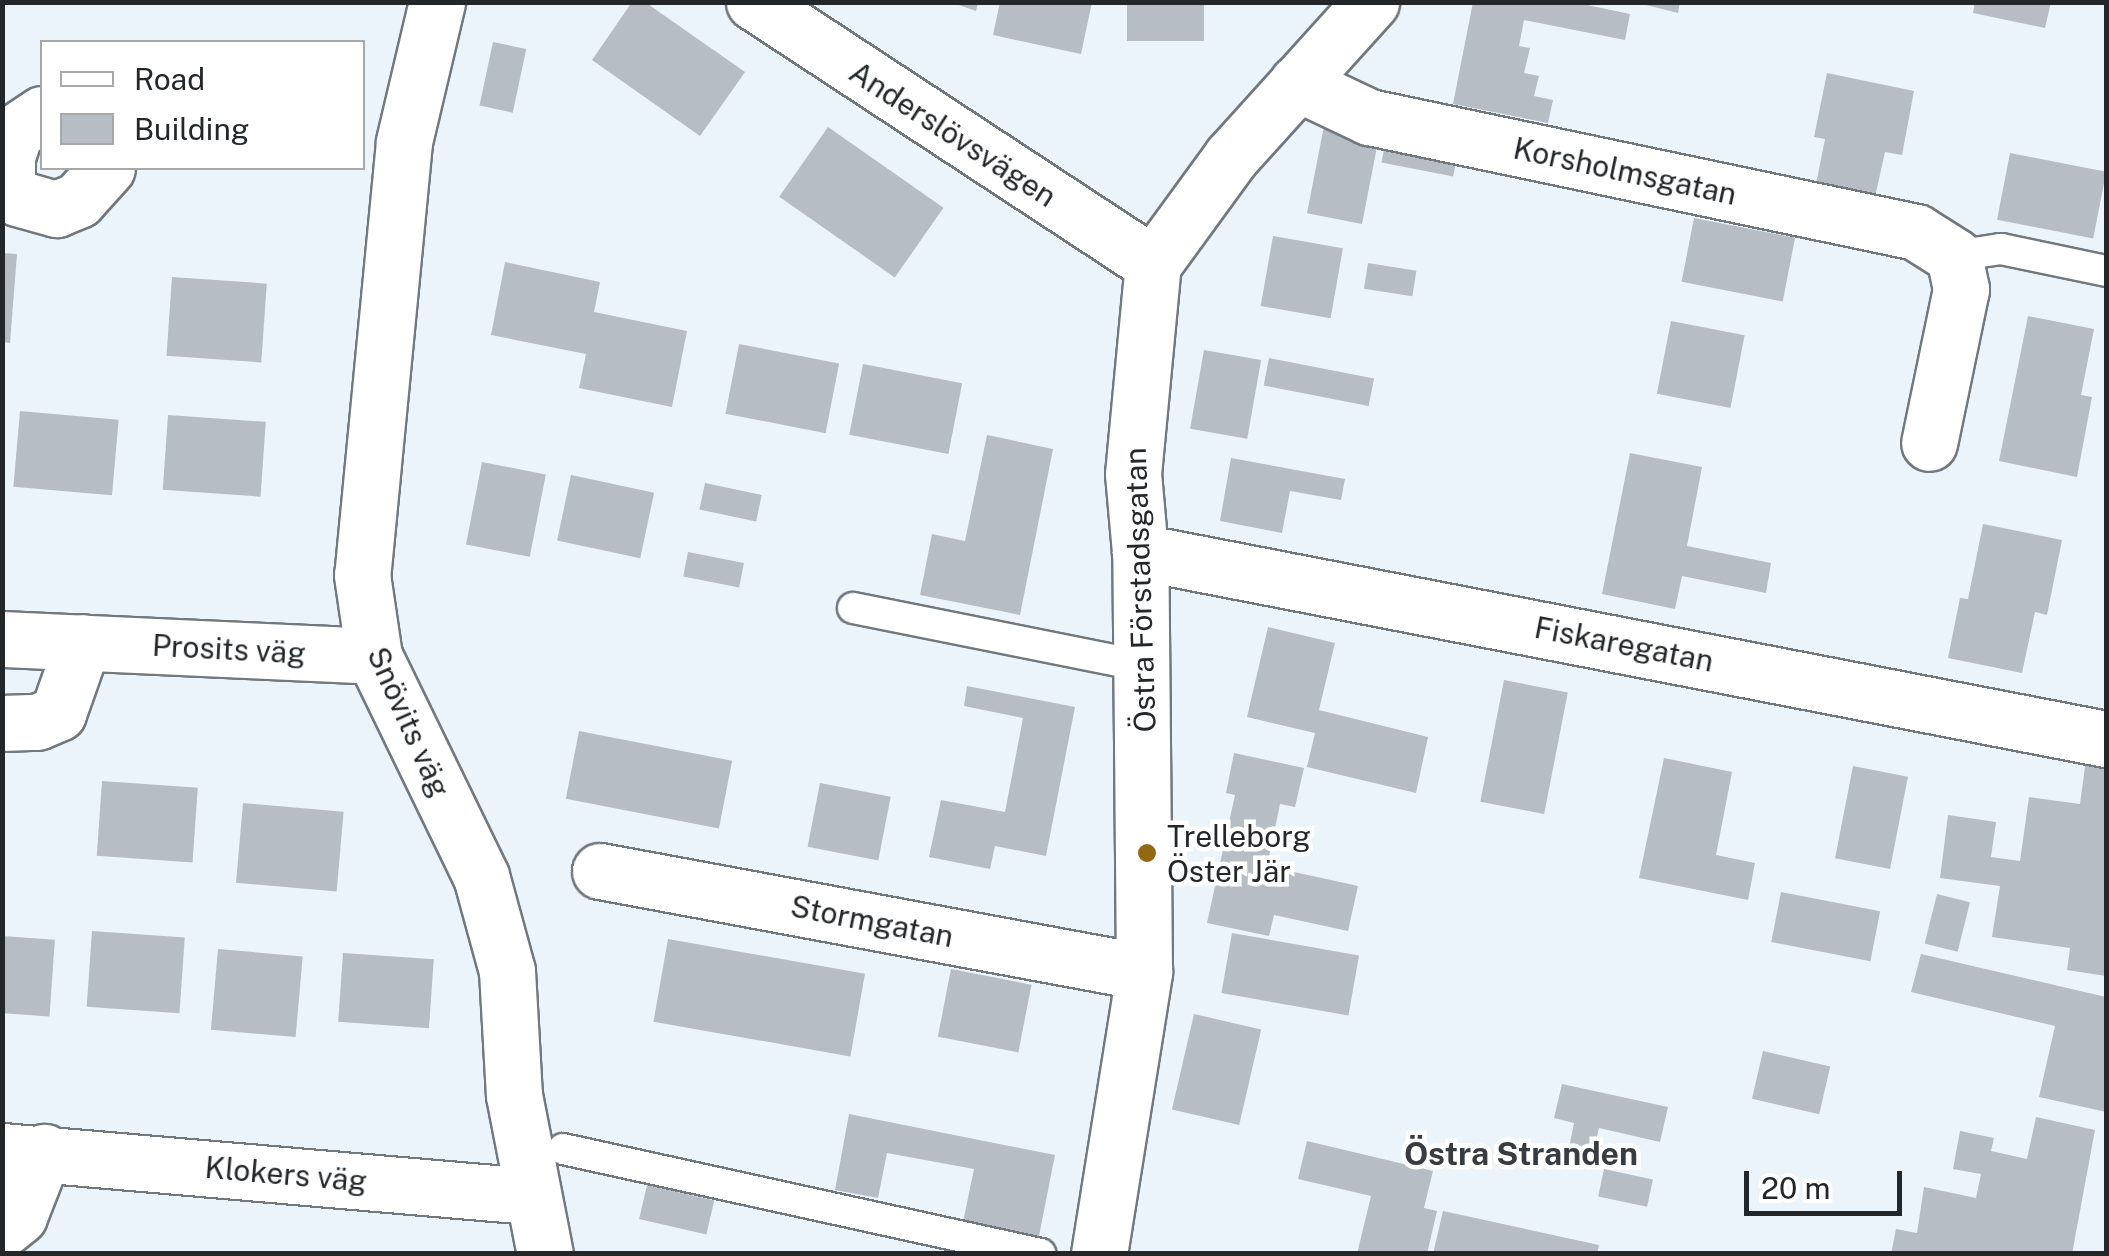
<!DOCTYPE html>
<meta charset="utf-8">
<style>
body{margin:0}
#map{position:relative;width:2109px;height:1256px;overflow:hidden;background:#ecf4fb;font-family:"Public Sans",sans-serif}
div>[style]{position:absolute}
.building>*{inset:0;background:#b6bdc4;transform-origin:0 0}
.roads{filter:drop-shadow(2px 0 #71787e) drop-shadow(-2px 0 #71787e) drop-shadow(0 2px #71787e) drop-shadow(0 -2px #71787e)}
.service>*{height:30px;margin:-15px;padding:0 15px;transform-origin:15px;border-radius:15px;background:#fff}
.minor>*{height:55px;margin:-27.5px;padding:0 27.5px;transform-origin:27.5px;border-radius:27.5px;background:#fff}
.dots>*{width:28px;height:28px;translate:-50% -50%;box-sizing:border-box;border:5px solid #fff;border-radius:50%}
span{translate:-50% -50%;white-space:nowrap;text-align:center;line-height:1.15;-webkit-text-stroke:9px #fff;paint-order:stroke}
.street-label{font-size:30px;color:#242729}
.poi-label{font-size:30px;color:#242729}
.left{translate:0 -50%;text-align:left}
.neighbourhood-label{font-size:32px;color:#363c41;font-weight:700}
.frame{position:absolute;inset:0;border:5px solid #242729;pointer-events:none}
.legend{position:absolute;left:40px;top:40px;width:325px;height:130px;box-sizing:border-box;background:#fff;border:2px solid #a7a9a9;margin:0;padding:12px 18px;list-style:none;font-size:30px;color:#242729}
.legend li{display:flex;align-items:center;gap:20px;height:50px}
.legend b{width:50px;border:2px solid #a7a9a9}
.scale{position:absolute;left:1744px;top:1171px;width:158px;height:45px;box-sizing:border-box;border:5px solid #242729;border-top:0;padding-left:12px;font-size:30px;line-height:35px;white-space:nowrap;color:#242729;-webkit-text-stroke:8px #fff;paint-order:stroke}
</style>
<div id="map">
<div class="building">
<div style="clip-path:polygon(632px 2px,645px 2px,745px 72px,700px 136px,592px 60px)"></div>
<div style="clip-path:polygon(950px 2px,978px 2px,976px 11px)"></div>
<div style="clip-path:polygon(1000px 2px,1092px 2px,1081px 54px,993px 35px)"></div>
<div style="left:1127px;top:2px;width:77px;height:39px"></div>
<div style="clip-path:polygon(1473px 2px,1573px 2px,1630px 14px,1625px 40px,1524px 20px,1519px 46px,1530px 48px,1524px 73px,1539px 76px,1534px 96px,1553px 100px,1548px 123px,1453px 104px)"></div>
<div style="clip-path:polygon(1634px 2px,1680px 2px,1678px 13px)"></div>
<div style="clip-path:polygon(1975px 2px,2051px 2px,2045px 28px,1973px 13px)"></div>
<div style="left:493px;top:42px;width:34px;height:65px;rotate:12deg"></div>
<div style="clip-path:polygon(1827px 73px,1914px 91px,1902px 155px,1885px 152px,1875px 197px,1816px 184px,1825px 139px,1814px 137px)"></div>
<div style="left:1324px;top:126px;width:56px;height:89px;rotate:11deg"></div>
<div style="left:828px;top:127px;width:141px;height:85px;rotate:35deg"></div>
<div style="left:1387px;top:134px;width:73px;height:29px;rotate:11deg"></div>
<div style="left:2010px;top:153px;width:98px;height:68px;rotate:11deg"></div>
<div style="left:1694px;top:218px;width:103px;height:65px;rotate:11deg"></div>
<div style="left:1273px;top:236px;width:71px;height:71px;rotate:10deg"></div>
<div style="clip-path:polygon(2px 253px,17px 254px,10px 343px,2px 342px)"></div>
<div style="clip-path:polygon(505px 262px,600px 282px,594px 312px,687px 331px,672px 407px,579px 388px,586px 354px,491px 335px)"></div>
<div style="left:1368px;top:263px;width:49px;height:26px;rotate:9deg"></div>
<div style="left:172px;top:277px;width:95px;height:79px;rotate:4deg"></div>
<div style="clip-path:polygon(2028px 316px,2094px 329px,2081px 395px,2092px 397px,2077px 477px,1999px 461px)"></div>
<div style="left:1671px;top:321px;width:75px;height:74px;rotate:11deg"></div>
<div style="left:739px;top:344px;width:102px;height:71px;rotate:11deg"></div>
<div style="left:1204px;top:350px;width:58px;height:80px;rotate:10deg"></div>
<div style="left:1269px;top:358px;width:107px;height:28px;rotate:11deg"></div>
<div style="left:863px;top:364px;width:101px;height:72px;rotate:11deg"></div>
<div style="left:20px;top:411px;width:99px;height:76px;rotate:5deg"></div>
<div style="left:168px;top:415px;width:98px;height:75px;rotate:4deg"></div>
<div style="clip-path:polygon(987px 435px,1053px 449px,1020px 615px,920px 595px,932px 534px,965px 541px)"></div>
<div style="clip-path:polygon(1630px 453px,1702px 467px,1687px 546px,1771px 563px,1766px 593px,1682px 576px,1675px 609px,1602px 594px)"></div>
<div style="clip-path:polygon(1231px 458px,1345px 479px,1341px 500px,1290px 491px,1282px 533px,1220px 521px)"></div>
<div style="left:482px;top:462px;width:65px;height:84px;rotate:11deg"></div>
<div style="left:571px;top:475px;width:85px;height:67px;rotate:12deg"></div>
<div style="left:705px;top:483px;width:58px;height:27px;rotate:12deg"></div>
<div style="clip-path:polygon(1983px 524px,2062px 540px,2047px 615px,2035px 612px,2022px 673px,1948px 658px,1960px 598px,1968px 599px)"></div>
<div style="left:688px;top:552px;width:57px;height:25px;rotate:11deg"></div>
<div style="clip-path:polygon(1268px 627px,1335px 643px,1319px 710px,1428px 737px,1416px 793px,1307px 767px,1315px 733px,1247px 717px)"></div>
<div style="left:1504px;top:680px;width:65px;height:124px;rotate:11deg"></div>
<div style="clip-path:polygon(967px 686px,1075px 707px,1046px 856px,995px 846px,990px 869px,929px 857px,941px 800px,1005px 812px,1023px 718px,964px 706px)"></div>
<div style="left:579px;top:731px;width:156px;height:69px;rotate:11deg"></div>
<div style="clip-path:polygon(2087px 752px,2106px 754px,2106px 976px,2067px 970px,2070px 948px,1992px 937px,2000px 886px,1940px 878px,1948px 815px,1996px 822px,1991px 857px,2020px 861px,2029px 797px,2080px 804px)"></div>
<div style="clip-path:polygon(1234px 753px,1304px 768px,1295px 807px,1280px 804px,1267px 866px,1358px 886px,1348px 931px,1274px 915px,1269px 936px,1207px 923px,1235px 795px,1226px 793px)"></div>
<div style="clip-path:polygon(1664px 758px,1732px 772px,1716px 855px,1755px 863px,1748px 900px,1639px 878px)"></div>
<div style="left:1853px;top:766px;width:56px;height:94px;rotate:11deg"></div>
<div style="left:102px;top:781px;width:96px;height:75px;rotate:4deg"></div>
<div style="left:820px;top:783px;width:72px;height:65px;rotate:11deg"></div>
<div style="left:243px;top:803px;width:101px;height:80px;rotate:5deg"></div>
<div style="left:1781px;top:892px;width:101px;height:51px;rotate:11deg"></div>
<div style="left:1937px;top:894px;width:34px;height:51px;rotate:14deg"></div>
<div style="left:92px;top:931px;width:93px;height:76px;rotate:4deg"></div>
<div style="left:1232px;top:933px;width:129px;height:61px;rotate:10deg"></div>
<div style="left:2px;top:936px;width:53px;height:77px;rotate:4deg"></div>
<div style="left:668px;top:939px;width:200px;height:84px;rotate:10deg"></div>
<div style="left:218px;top:949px;width:85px;height:81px;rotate:5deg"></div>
<div style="left:343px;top:953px;width:91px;height:69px;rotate:4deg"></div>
<div style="clip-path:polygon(1921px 954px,2106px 997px,2106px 1112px,2039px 1097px,2055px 1026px,1911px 992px)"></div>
<div style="left:951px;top:969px;width:82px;height:69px;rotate:11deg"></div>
<div style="left:1194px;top:1014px;width:69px;height:98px;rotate:13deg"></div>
<div style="left:1763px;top:1051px;width:69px;height:49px;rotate:13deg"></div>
<div style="clip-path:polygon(1562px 1084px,1668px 1107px,1660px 1142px,1599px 1128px,1593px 1153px,1569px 1148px,1574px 1123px,1554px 1118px)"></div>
<div style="clip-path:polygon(849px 1114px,1055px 1155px,1039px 1236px,963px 1222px,974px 1169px,887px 1153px,878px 1198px,835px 1190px)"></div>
<div style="clip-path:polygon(2036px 1117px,2095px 1130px,2072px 1254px,1891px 1254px,1896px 1229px,1917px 1233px,1924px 1187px,1976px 1198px,1981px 1174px,1953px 1169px,1960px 1131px,1994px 1138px,1991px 1151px,2027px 1159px)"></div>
<div style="clip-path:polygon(1307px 1141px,1433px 1171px,1424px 1208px,1437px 1211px,1427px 1254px,1357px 1254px,1371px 1196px,1298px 1179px)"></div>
<div style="left:1604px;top:1169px;width:50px;height:28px;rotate:12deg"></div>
<div style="left:647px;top:1185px;width:69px;height:35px;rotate:13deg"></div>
<div style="clip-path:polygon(1443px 1211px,1599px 1245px,1597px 1254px,1433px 1254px)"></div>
</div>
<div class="roads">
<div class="service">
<div style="left:1954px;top:256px;width:48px;rotate:-8.5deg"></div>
<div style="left:2001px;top:249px;width:107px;rotate:11.8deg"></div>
<div style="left:853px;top:608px;width:295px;rotate:11.3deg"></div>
<div style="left:563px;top:1149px;width:489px;rotate:12.4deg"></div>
</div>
<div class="minor">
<div style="left:437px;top:2px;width:144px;rotate:103.3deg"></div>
<div style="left:404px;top:142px;width:435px;rotate:95.5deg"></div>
<div style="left:362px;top:575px;width:82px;rotate:81.6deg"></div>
<div style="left:374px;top:656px;width:245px;rotate:64.1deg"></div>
<div style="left:481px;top:876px;width:98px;rotate:74.7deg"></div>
<div style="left:507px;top:971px;width:124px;rotate:86.8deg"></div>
<div style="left:514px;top:1095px;width:162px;rotate:79deg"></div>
<div style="left:754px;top:2px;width:477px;rotate:33.3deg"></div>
<div style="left:1297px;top:83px;width:80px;rotate:25.3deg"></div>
<div style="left:1369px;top:117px;width:559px;rotate:11.87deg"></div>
<div style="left:1916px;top:232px;width:45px;rotate:32.3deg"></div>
<div style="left:1954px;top:256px;width:34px;rotate:78deg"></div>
<div style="left:1961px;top:289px;width:157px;rotate:101.7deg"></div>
<div style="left:42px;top:114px;width:32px;rotate:146deg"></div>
<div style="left:15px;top:132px;width:25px;rotate:108deg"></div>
<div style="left:7px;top:156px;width:28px;rotate:90deg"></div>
<div style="left:7px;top:184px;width:17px;rotate:54deg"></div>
<div style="left:17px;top:198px;width:41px;rotate:15.8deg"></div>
<div style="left:56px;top:209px;width:24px;rotate:-22deg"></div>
<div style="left:78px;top:200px;width:43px;rotate:-47.8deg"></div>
<div style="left:1140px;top:552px;width:984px;rotate:10.96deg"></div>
<div style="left:2px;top:639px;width:372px;rotate:2.6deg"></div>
<div style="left:2px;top:723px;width:35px;rotate:-2deg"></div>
<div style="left:37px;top:722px;width:23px;rotate:-23deg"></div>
<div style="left:58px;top:713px;width:75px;rotate:-70.6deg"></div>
<div style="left:600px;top:871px;width:553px;rotate:10.52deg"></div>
<div style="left:2px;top:1151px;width:529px;rotate:4.88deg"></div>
<div style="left:2px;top:1230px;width:22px;rotate:-39deg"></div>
<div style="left:19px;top:1216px;width:69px;rotate:-68.7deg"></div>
<div style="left:1099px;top:1254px;width:286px;rotate:-80.9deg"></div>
<div style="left:1144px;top:972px;width:420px;rotate:-90.5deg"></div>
<div style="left:1140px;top:552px;width:78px;rotate:-95.1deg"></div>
<div style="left:1133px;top:474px;width:211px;rotate:-84.6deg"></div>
<div style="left:1153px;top:264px;width:132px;rotate:-53.9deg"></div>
<div style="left:1231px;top:157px;width:209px;rotate:-47.9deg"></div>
</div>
</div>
<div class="dots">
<div style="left:1147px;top:853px;background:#936813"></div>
</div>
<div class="street-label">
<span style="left:953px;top:134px;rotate:33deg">Anderslövsvägen</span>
<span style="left:1625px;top:171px;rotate:12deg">Korsholmsgatan</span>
<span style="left:1140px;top:590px;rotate:-92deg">Östra Förstadsgatan</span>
<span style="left:1624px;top:644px;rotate:11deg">Fiskaregatan</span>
<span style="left:229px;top:649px;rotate:3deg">Prosits väg</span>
<span style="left:409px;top:722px;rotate:66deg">Snövits väg</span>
<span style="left:872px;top:921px;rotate:11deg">Stormgatan</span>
<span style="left:286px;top:1174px;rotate:5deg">Klokers väg</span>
</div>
<div class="poi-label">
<span class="left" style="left:1167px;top:853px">Trelleborg<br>Öster Jär</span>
</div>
<div class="neighbourhood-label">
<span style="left:1521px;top:1154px">Östra Stranden</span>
</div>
<div class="frame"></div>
<ul class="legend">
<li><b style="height:12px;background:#fff"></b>Road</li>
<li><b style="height:28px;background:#b6bdc4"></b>Building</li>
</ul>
<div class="scale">20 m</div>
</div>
